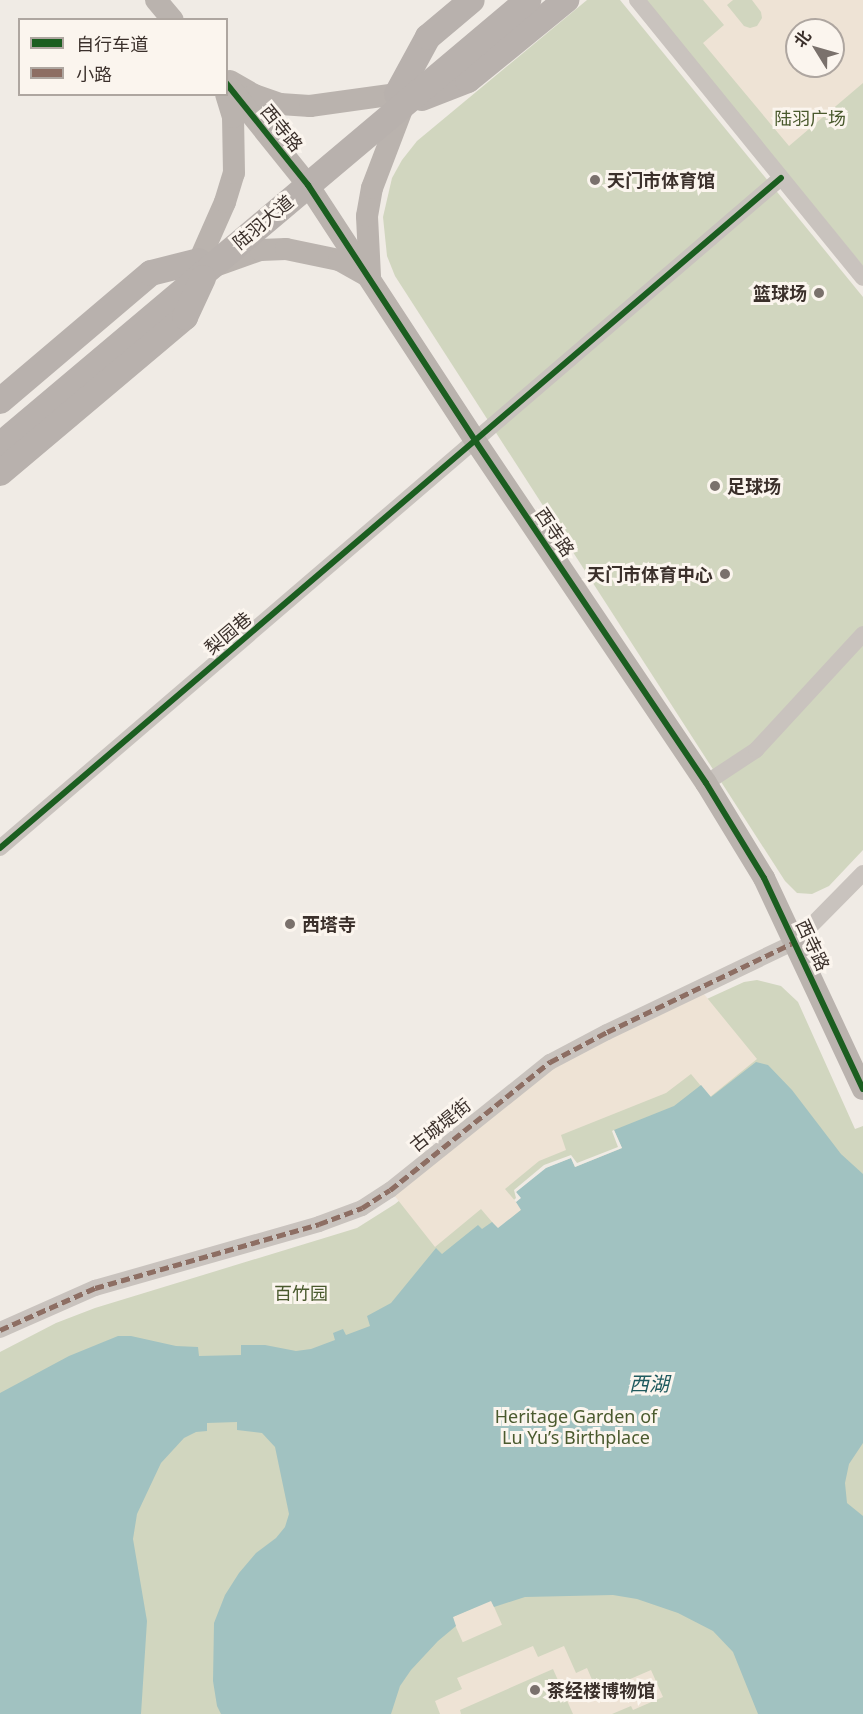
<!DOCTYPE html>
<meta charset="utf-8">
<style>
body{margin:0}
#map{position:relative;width:863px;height:1714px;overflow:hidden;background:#f0ebe5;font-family:"Noto Sans","Noto Sans SC",sans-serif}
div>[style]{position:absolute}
.green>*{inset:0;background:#d1d6bf}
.plaza>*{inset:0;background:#eee3d5;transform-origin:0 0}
.water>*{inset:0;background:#a1c2c1}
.pier>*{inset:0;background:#f0ebe5}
.street>*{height:16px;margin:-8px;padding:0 8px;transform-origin:8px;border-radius:8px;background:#c9c3be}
.secondary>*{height:22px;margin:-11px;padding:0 11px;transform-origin:11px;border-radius:11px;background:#bab3ae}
.primary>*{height:26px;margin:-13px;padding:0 13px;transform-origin:13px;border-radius:13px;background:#b8b1ad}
.quiet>*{height:4.5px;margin-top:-2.25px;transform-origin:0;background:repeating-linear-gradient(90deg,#8d6e63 0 9px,transparent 0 13.5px)}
.cycleway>*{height:6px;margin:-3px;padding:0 3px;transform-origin:3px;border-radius:3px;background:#1b5e20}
.dots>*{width:16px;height:16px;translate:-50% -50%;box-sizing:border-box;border:3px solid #fbf5ee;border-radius:50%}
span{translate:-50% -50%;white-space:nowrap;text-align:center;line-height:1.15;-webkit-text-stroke:6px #fbf5ee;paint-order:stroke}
.park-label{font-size:18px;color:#4a5a2e}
.street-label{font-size:18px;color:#3b302b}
.poi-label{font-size:18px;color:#3b302b;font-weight:700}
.left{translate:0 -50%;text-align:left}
.right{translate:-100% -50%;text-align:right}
.water-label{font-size:20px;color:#1f5a5e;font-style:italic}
.legend{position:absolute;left:18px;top:18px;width:210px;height:78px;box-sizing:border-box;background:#fbf5ee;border:2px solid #aea6a0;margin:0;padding:8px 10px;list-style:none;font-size:18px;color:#3b302b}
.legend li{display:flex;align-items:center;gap:12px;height:30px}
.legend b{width:30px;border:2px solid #aea6a0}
.north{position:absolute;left:785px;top:18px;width:60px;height:60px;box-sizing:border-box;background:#fbf5ee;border:2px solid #aea6a0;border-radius:50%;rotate:307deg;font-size:16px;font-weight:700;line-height:24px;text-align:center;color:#3b302b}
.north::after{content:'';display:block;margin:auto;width:21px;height:27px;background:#7a716c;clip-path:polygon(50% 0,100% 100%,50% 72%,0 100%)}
</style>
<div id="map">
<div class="green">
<div style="clip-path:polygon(587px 0,620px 0,863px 297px,863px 850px,829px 886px,812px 894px,797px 893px,785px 881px,395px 276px,387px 256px,383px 217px,392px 178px,402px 160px,417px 141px)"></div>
<div style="clip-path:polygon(evenodd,645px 0,863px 0,863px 266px,645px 0,797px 30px,833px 30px,833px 66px,797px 66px,797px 30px)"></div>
<div style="clip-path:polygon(757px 980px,781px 986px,798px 1002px,855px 1129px,863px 1126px,863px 1714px,0 1714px,0 1352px,56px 1323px,95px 1308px,357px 1228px,395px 1204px,552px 1076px,591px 1052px,744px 982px)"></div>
</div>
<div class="plaza">
<div style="clip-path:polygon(evenodd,703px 0,733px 0,727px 5px,744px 26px,750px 28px,757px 26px,762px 18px,761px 12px,752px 0,863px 0,863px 83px,789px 146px,703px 43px,724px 25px,703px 0,797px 30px,833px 30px,833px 66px,797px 66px,797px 30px)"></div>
<div style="clip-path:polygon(699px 988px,757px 1059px,710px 1097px,691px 1074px,666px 1093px,561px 1135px,566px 1150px,539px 1161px,505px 1189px,522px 1209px,498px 1229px,481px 1209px,435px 1247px,390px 1190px,521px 1084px)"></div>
<div style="left:491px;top:1600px;width:27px;height:43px;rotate:66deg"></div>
<div style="clip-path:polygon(533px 1646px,538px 1657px,564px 1646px,576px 1673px,587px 1668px,600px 1698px,623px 1688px,621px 1683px,651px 1670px,663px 1697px,633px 1710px,631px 1706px,612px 1714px,573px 1714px,553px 1669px,460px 1710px,461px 1714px,440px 1714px,435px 1701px,462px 1689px,457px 1678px)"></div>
</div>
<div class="water">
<div style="clip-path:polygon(756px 1062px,768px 1065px,792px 1090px,841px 1154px,863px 1174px,863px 1443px,849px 1464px,845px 1483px,847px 1503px,863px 1516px,863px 1714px,758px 1714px,733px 1652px,713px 1631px,678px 1613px,637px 1599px,613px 1595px,525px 1597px,494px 1607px,491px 1601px,453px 1617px,456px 1626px,438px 1641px,411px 1670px,400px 1686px,391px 1714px,221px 1714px,217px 1706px,213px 1681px,214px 1623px,225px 1595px,239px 1573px,256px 1553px,276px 1538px,285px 1527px,289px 1514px,275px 1447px,262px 1433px,237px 1430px,237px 1422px,207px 1423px,207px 1431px,196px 1432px,184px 1438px,161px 1463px,137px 1514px,133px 1539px,147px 1621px,141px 1714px,0 1714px,0 1393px,69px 1356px,118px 1336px,131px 1336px,176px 1346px,198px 1347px,199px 1356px,241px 1355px,241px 1345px,265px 1345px,296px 1351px,311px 1349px,335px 1340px,333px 1333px,343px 1329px,346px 1335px,370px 1326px,367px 1316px,391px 1303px,436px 1248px,442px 1254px,478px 1225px,482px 1229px,492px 1222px,498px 1228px,521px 1210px,516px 1202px,520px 1198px,516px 1192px,545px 1168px,571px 1158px,575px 1167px,622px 1148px,614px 1130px,674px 1106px,701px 1085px,711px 1097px)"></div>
</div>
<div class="pier">
<div style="clip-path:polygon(614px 1130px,622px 1148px,575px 1167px,571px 1158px,546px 1168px,516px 1192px,521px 1198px,516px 1202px,514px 1200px,516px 1198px,514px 1190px,544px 1165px,571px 1155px,577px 1163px,618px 1147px,612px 1131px)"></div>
</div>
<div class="street">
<div style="left:637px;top:0;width:358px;rotate:50.9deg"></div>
<div style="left:706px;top:783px;width:60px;rotate:-33.4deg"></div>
<div style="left:756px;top:750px;width:158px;rotate:-47.3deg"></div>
<div style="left:0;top:848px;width:1029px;rotate:-40.63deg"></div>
<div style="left:0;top:1330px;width:104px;rotate:-23.9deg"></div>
<div style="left:95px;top:1288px;width:233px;rotate:-15.9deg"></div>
<div style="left:319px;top:1224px;width:46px;rotate:-20.4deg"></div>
<div style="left:362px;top:1208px;width:33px;rotate:-33deg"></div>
<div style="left:390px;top:1190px;width:205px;rotate:-38.7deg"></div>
<div style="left:550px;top:1062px;width:64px;rotate:-27.8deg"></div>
<div style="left:607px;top:1032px;width:208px;rotate:-25.6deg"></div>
<div style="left:795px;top:942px;width:97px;rotate:-45.4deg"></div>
</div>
<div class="secondary">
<div style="left:156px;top:0;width:26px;rotate:50deg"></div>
<div style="left:230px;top:81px;width:28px;rotate:30deg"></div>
<div style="left:254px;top:95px;width:28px;rotate:19deg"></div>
<div style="left:280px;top:104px;width:30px;rotate:4deg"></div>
<div style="left:310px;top:106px;width:88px;rotate:-7.9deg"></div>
<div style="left:226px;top:83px;width:131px;rotate:51.2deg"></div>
<div style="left:308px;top:185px;width:307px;rotate:56.8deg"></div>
<div style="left:476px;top:442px;width:411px;rotate:56deg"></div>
<div style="left:706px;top:783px;width:111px;rotate:58.6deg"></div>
<div style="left:764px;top:878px;width:233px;rotate:64.9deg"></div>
<div style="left:199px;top:261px;width:64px;rotate:-66.2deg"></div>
<div style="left:225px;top:202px;width:30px;rotate:-73deg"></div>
<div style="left:234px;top:173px;width:56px;rotate:-91deg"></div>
<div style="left:233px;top:117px;width:24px;rotate:-107deg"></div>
<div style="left:218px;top:265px;width:45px;rotate:-19.7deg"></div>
<div style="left:260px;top:250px;width:26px;rotate:-2deg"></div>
<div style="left:286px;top:249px;width:54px;rotate:11.7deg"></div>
<div style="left:339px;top:260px;width:31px;rotate:29deg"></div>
<div style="left:370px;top:276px;width:60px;rotate:-92.9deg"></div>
<div style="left:367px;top:216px;width:28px;rotate:-80deg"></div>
<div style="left:372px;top:188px;width:90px;rotate:-69.1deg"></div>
</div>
<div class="primary">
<div style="left:397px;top:94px;width:65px;rotate:-61.5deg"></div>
<div style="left:428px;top:37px;width:57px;rotate:-40.1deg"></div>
<div style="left:422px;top:98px;width:49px;rotate:-21.4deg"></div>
<div style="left:468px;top:80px;width:127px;rotate:-39.2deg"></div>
<div style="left:0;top:401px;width:198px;rotate:-40.3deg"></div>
<div style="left:151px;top:273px;width:49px;rotate:-14deg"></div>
<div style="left:0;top:445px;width:691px;rotate:-40.12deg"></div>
<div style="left:0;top:473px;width:242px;rotate:-40.1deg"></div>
<div style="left:185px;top:317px;width:43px;rotate:-65.2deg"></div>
</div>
<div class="quiet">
<div style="left:0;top:1330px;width:104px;rotate:-23.9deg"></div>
<div style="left:95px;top:1288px;width:233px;rotate:-15.9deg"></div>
<div style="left:319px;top:1224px;width:46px;rotate:-20.4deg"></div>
<div style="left:362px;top:1208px;width:33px;rotate:-33deg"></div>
<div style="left:390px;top:1190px;width:205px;rotate:-38.7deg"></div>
<div style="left:550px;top:1062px;width:64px;rotate:-27.8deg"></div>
<div style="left:607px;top:1032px;width:208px;rotate:-25.6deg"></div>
</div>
<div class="cycleway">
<div style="left:226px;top:83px;width:131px;rotate:51.2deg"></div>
<div style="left:308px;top:185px;width:307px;rotate:56.8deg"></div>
<div style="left:476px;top:442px;width:411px;rotate:56deg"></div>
<div style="left:706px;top:783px;width:111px;rotate:58.6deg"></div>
<div style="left:764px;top:878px;width:233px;rotate:64.9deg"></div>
<div style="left:0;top:848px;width:1029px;rotate:-40.63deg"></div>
</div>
<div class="dots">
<div style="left:595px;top:180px;background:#7a716c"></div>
<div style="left:819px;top:293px;background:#7a716c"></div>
<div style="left:715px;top:486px;background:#7a716c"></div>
<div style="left:725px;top:574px;background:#7a716c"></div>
<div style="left:290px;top:924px;background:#7a716c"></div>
<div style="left:535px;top:1690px;background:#7a716c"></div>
</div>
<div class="park-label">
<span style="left:810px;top:118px">陆羽广场</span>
<span style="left:301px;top:1293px">百竹园</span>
<span style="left:576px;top:1427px">Heritage Garden of<br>Lu Yu’s Birthplace</span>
</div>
<div class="street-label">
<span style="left:282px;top:128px;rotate:51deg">西寺路</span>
<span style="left:263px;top:222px;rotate:-40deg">陆羽大道</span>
<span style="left:555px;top:532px;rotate:56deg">西寺路</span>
<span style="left:228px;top:633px;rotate:-40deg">梨园巷</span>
<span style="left:813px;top:945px;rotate:65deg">西寺路</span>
<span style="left:440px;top:1125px;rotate:-39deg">古城堤街</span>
</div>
<div class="poi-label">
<span class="left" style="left:607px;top:180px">天门市体育馆</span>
<span class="right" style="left:807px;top:293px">篮球场</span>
<span class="left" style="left:727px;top:486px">足球场</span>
<span class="right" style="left:713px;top:574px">天门市体育中心</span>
<span class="left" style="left:302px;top:924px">西塔寺</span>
<span class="left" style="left:547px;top:1690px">茶经楼博物馆</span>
</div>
<div class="water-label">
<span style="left:649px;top:1383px">西湖</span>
</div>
<ul class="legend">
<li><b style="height:8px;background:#1b5e20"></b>自行车道</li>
<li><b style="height:8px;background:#8d6e63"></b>小路</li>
</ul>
<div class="north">北</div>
</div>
